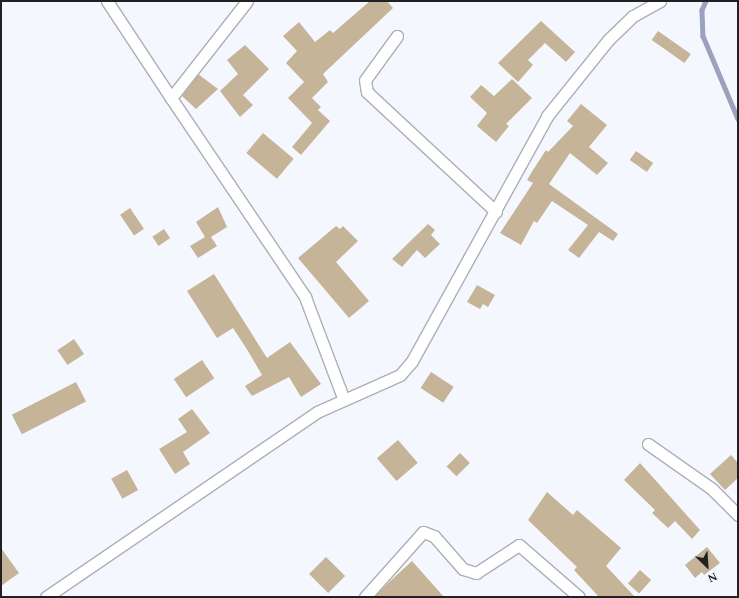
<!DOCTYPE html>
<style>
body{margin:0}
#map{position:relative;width:739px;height:598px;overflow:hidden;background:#f5f7fe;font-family:Spectral,serif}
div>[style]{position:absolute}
.stream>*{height:4.5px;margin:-2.25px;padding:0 2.25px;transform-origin:2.25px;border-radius:2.25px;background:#9ca1be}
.building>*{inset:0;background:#c5b497;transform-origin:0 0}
.roads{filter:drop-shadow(1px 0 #adafb7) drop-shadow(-1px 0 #adafb7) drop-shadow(0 1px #adafb7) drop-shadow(0 -1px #adafb7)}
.minor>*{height:11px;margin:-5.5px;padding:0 5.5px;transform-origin:5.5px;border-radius:5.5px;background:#fff}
span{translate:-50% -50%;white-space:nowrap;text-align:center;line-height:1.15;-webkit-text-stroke:4px #f5f7fe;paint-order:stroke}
.frame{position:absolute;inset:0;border:2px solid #212124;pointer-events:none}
.north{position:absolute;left:687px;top:546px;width:40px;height:40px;-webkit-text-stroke:3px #f5f7fe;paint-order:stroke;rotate:155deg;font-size:11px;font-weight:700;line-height:16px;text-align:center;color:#212124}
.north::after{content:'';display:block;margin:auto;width:14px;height:18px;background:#212124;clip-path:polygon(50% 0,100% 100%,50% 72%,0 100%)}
</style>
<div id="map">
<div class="stream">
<div style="left:706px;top:1px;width:10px;rotate:114deg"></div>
<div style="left:702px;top:10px;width:26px;rotate:88deg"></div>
<div style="left:703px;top:36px;width:90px;rotate:67.1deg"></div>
</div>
<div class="building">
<div style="clip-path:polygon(370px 1px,387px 1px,393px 8px,323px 74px,328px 82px,312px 98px,321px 107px,318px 110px,330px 121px,301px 155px,292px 147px,312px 123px,288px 98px,304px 82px,286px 63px,297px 51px,283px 36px,299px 22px,315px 42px,330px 30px,333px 33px)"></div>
<div style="clip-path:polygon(541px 21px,575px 52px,566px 62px,545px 43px,528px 60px,533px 65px,518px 82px,498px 63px)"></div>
<div style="left:658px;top:31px;width:40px;height:11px;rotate:35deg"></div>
<div style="clip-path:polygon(245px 45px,269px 69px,243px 95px,253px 105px,240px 117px,220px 91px,238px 74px,227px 60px)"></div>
<div style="clip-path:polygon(198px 74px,218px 89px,196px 109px,182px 96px)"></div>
<div style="clip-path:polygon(512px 79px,532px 98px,506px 124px,509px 126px,496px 142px,477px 126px,487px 113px,470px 97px,481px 85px,494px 96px)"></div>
<div style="clip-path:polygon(581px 104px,607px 125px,589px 147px,608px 163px,597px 175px,570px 153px,549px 184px,618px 234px,613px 241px,599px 232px,579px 258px,568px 250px,588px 225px,552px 201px,537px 223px,534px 221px,521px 245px,500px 233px,533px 183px,527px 180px,533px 170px,546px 150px,548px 152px,573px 126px,567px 121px)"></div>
<div style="left:263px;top:133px;width:40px;height:26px;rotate:40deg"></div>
<div style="left:636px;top:151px;width:21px;height:11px;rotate:35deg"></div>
<div style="clip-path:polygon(218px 207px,227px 227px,211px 237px,217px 246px,198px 258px,190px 246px,205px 237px,196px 222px)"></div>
<div style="left:130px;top:208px;width:25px;height:12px;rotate:56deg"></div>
<div style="clip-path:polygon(428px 224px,435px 230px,431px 235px,440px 244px,425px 258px,417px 250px,402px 267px,392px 259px)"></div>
<div style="clip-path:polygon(336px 226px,340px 229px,343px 226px,358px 241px,336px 262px,369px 301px,349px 318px,298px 258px)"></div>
<div style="left:164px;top:229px;width:11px;height:14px;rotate:56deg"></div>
<div style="clip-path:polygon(214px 274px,267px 358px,290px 342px,321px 384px,301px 397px,289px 377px,252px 396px,245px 386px,262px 375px,248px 351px,233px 328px,217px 338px,187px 291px)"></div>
<div style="clip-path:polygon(477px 285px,495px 295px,488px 307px,483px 304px,480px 309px,467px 302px)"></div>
<div style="left:74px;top:339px;width:18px;height:20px;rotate:56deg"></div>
<div style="left:202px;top:360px;width:22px;height:34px;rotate:56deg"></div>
<div style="left:431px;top:372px;width:27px;height:19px;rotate:33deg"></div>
<div style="left:76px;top:382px;width:22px;height:72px;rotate:63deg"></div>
<div style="clip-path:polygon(192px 409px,210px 433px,183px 452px,190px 464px,175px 474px,159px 449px,187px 432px,178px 419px)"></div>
<div style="left:398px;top:440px;width:30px;height:28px;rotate:49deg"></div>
<div style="left:460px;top:453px;width:14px;height:19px;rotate:45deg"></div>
<div style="clip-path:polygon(731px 455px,738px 463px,738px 478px,725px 490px,710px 474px)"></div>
<div style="clip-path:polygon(640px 463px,700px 530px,692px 539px,675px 521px,668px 528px,652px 513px,655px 510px,624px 480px)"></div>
<div style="left:127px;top:470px;width:23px;height:18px;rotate:61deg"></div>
<div style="clip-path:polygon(547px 492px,573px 515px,577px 510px,621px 548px,606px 566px,635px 597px,599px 597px,574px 570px,577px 567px,528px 520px)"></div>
<div style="clip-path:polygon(707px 547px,720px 563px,704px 575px,702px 572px,695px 578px,685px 565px)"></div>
<div style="clip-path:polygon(1px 548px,19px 573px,1px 586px)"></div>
<div style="left:326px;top:557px;width:27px;height:24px;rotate:45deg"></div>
<div style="clip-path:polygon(412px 561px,444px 597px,374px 597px,386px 585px)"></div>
<div style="left:640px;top:570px;width:15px;height:18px;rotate:42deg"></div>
</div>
<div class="roads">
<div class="minor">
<div style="left:107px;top:1px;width:116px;rotate:56.6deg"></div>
<div style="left:247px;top:1px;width:123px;rotate:128.1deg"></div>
<div style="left:171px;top:98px;width:240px;rotate:56deg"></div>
<div style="left:305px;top:297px;width:110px;rotate:69.3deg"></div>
<div style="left:397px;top:36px;width:54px;rotate:126deg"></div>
<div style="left:365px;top:80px;width:12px;rotate:81deg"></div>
<div style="left:367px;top:92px;width:176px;rotate:42.9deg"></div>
<div style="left:648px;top:444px;width:78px;rotate:35.1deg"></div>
<div style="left:712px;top:489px;width:37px;rotate:45deg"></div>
<div style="left:46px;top:597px;width:328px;rotate:-34.3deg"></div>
<div style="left:317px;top:412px;width:91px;rotate:-24deg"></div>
<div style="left:400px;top:375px;width:18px;rotate:-49deg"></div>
<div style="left:412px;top:361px;width:280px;rotate:-61.1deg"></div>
<div style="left:547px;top:116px;width:97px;rotate:-51.2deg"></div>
<div style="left:608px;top:40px;width:35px;rotate:-44deg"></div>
<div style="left:633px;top:16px;width:31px;rotate:-29deg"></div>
<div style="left:365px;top:597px;width:87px;rotate:-48.3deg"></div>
<div style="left:423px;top:532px;width:12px;rotate:20deg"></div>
<div style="left:434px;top:536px;width:44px;rotate:48.7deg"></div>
<div style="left:463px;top:569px;width:14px;rotate:17deg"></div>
<div style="left:476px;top:573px;width:51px;rotate:-33.1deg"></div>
<div style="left:519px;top:545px;width:79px;rotate:40.9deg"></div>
</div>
</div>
<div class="frame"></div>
<div class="north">N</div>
</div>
